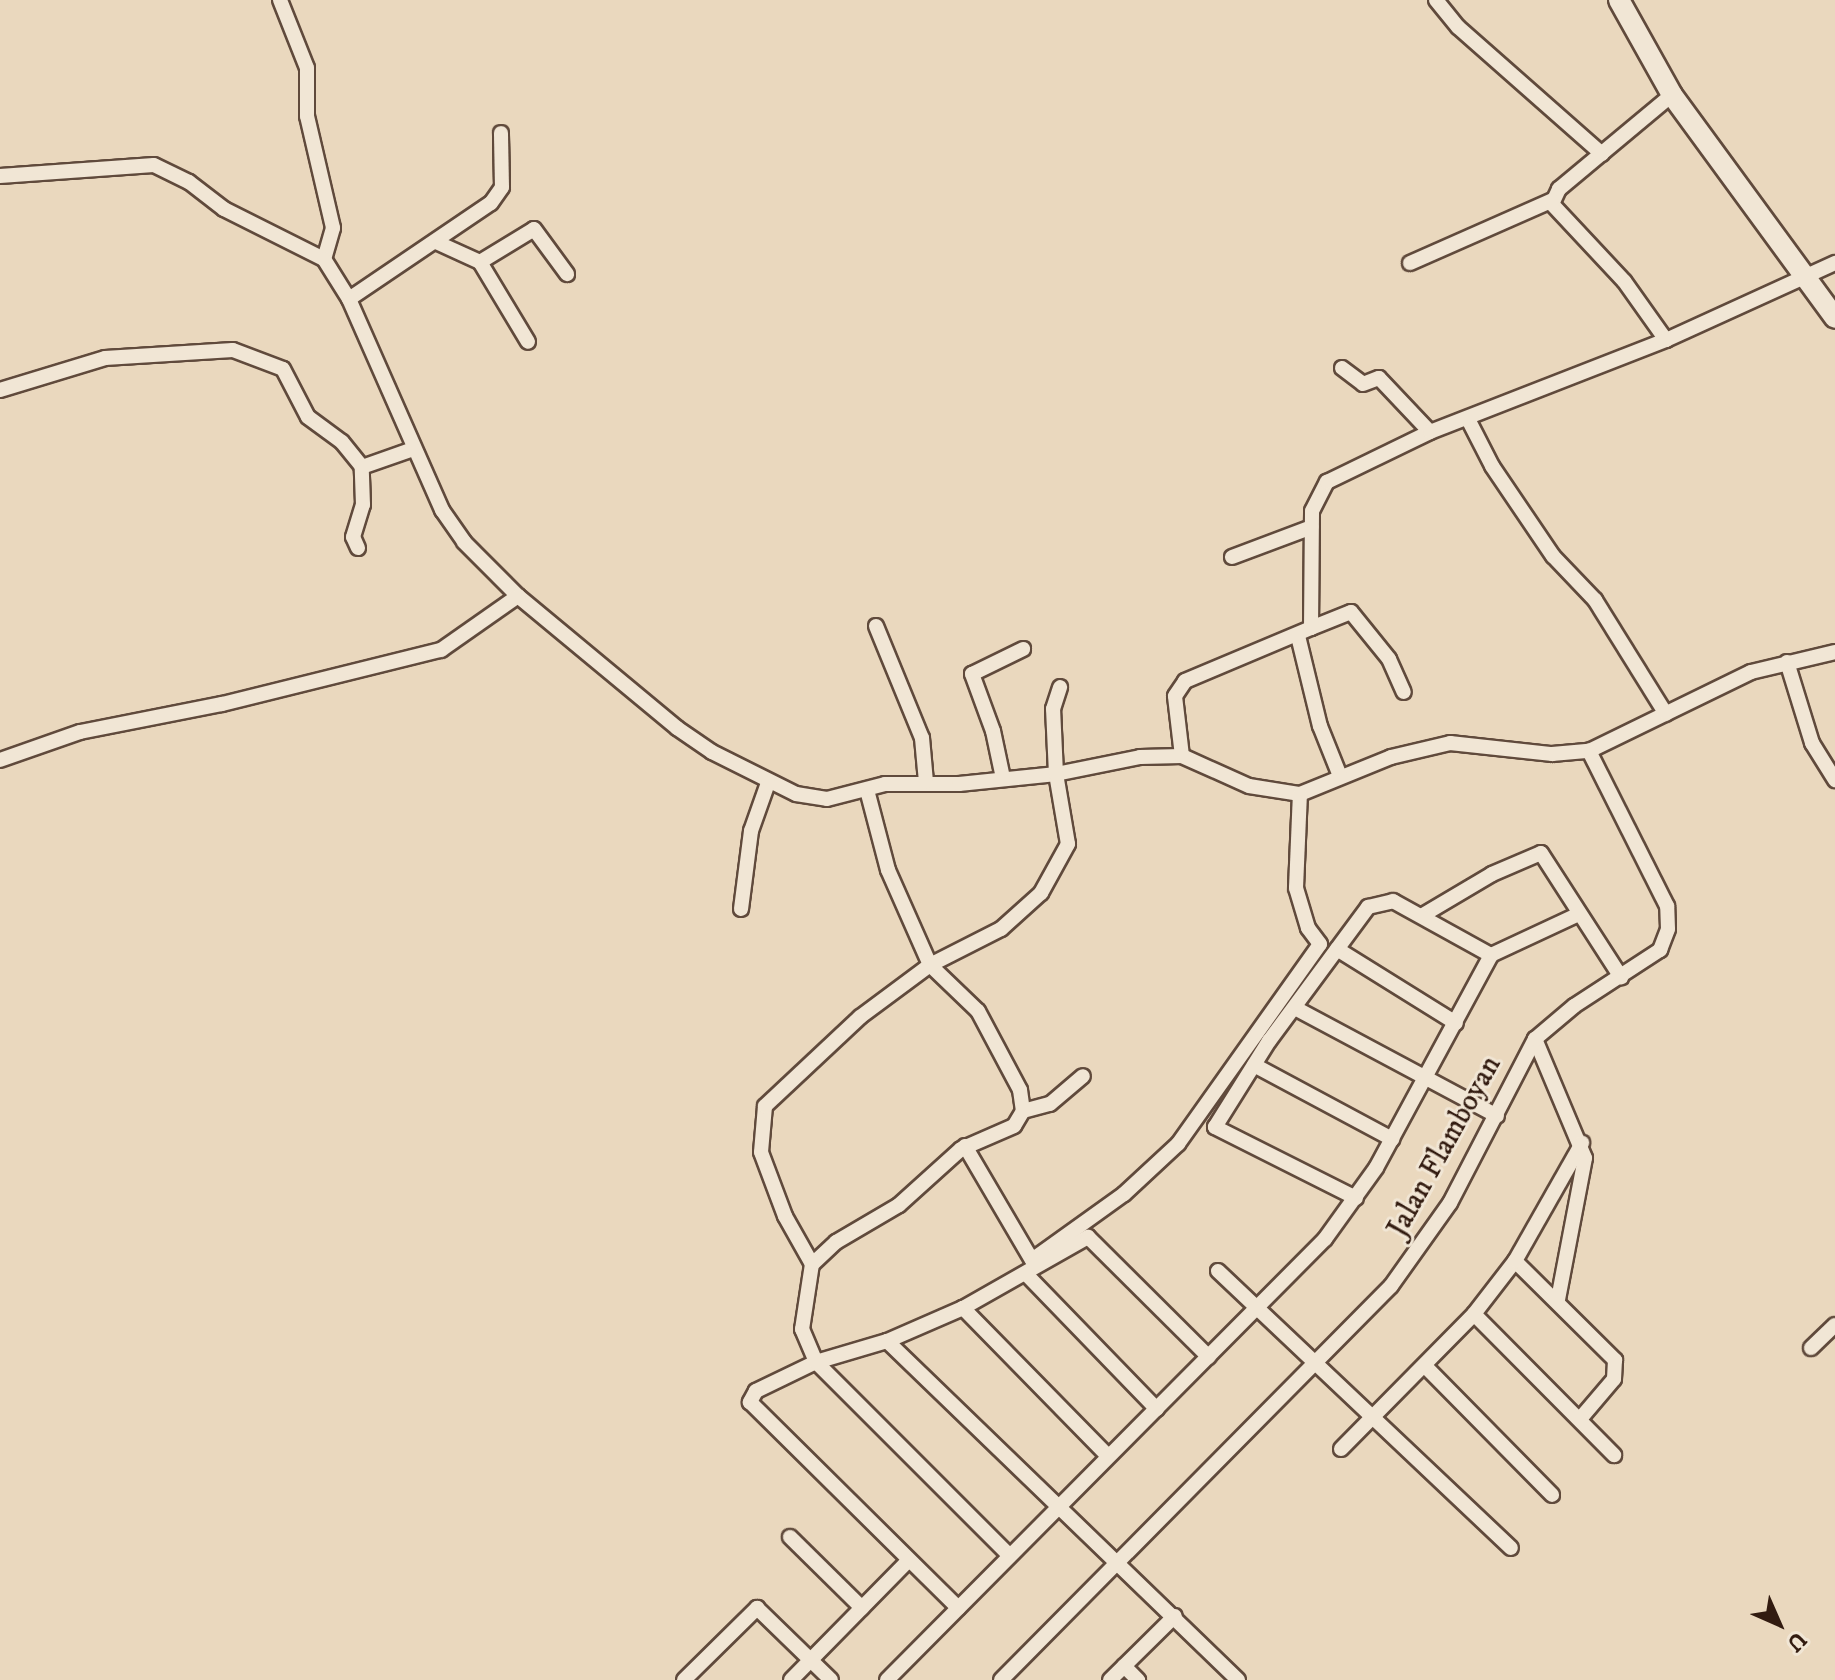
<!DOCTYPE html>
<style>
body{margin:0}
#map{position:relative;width:1835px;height:1680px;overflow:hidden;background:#ead8be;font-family:"IM FELL DW Pica",serif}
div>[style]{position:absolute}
.roads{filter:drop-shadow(2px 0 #604a3c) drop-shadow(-2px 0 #604a3c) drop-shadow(0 2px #604a3c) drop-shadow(0 -2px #604a3c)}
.street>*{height:14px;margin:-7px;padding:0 7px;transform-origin:7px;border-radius:7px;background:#f1e6d5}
.secondary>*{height:20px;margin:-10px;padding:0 10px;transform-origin:10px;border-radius:10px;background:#f1e6d5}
span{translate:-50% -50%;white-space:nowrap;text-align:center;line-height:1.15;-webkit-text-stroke:6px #f1e6d5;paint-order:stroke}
.street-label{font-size:30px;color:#321b10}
.north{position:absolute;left:1739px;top:1584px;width:80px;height:80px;-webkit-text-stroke:6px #f1e6d5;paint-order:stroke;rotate:135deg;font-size:22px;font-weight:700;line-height:32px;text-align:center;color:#321b10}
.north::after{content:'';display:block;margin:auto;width:28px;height:36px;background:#321b10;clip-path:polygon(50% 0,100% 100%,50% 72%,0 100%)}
</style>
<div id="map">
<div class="roads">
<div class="street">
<div style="left:280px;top:0;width:73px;rotate:68.3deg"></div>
<div style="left:307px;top:68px;width:48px;rotate:90deg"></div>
<div style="left:307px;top:116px;width:115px;rotate:76.9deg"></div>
<div style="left:333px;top:228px;width:32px;rotate:106deg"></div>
<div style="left:1436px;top:0;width:35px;rotate:51deg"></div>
<div style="left:1458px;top:27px;width:192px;rotate:41.4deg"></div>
<div style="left:0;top:176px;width:154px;rotate:-4.1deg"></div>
<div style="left:154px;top:165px;width:39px;rotate:26deg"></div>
<div style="left:189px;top:182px;width:44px;rotate:37.6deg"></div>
<div style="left:224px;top:209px;width:112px;rotate:26.6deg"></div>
<div style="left:324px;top:259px;width:47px;rotate:58deg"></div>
<div style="left:349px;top:299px;width:231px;rotate:66.2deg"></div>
<div style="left:442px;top:510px;width:39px;rotate:55deg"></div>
<div style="left:464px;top:542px;width:76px;rotate:45deg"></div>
<div style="left:518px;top:596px;width:207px;rotate:39.7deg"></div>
<div style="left:677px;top:728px;width:42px;rotate:34.4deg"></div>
<div style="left:712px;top:752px;width:94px;rotate:26.6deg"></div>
<div style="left:796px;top:794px;width:31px;rotate:9deg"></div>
<div style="left:827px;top:799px;width:60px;rotate:-14.5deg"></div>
<div style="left:885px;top:784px;width:74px"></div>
<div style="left:959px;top:784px;width:98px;rotate:-5.9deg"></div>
<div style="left:1056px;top:774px;width:86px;rotate:-11.4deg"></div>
<div style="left:1140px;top:757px;width:42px;rotate:-1.4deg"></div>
<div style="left:1182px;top:756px;width:73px;rotate:24.1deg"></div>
<div style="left:1249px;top:786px;width:52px;rotate:8.9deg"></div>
<div style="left:1300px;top:794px;width:98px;rotate:-22.1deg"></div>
<div style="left:1391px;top:757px;width:61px;rotate:-13.3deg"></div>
<div style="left:1450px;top:743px;width:103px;rotate:6.2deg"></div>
<div style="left:1552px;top:754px;width:37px;rotate:-5deg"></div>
<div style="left:1589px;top:751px;width:180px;rotate:-26deg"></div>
<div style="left:1751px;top:672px;width:86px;rotate:-13.4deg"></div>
<div style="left:436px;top:242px;width:48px;rotate:24.4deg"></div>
<div style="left:480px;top:262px;width:93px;rotate:59deg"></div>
<div style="left:480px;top:262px;width:63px;rotate:-31.4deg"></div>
<div style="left:534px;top:229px;width:56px;rotate:53.7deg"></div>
<div style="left:1410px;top:263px;width:156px;rotate:-23.8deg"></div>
<div style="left:349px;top:299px;width:171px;rotate:-34.1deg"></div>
<div style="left:491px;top:203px;width:19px;rotate:-55deg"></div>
<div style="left:502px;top:187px;width:54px;rotate:-91.1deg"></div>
<div style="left:1666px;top:340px;width:72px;rotate:-125.4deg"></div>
<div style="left:1624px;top:281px;width:105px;rotate:-133.1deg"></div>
<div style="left:1552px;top:204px;width:17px;rotate:-65deg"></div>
<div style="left:1559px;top:189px;width:147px;rotate:-39.8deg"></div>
<div style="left:1342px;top:368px;width:26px;rotate:37deg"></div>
<div style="left:1363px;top:384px;width:17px;rotate:-21deg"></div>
<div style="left:1379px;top:378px;width:74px;rotate:46.6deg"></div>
<div style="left:0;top:390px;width:110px;rotate:-16.9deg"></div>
<div style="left:105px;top:358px;width:128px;rotate:-3.6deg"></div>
<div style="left:233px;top:350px;width:53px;rotate:20.8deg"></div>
<div style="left:283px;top:369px;width:54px;rotate:62.5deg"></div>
<div style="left:308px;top:417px;width:42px;rotate:36.3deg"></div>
<div style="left:342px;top:442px;width:32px;rotate:51deg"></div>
<div style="left:1468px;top:419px;width:53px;rotate:62.9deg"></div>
<div style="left:1492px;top:466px;width:109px;rotate:55.9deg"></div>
<div style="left:1553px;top:556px;width:61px;rotate:46.3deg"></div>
<div style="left:1595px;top:600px;width:134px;rotate:58.1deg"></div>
<div style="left:358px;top:548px;width:12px;rotate:-114deg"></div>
<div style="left:353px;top:537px;width:34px;rotate:-73deg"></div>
<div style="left:363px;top:505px;width:38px;rotate:-92deg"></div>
<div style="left:362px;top:467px;width:54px;rotate:-19.4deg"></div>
<div style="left:1232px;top:557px;width:85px;rotate:-20.6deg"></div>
<div style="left:876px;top:626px;width:121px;rotate:67.7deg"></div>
<div style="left:922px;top:738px;width:44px;rotate:84.8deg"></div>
<div style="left:1311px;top:628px;width:43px;rotate:-21.8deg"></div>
<div style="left:1351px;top:612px;width:60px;rotate:51deg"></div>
<div style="left:1389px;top:659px;width:36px;rotate:66deg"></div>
<div style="left:1298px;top:636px;width:93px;rotate:76.3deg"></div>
<div style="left:1320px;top:726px;width:54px;rotate:68.2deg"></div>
<div style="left:1787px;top:662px;width:85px;rotate:72.8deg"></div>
<div style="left:1812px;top:743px;width:44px;rotate:58.1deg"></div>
<div style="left:1182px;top:756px;width:60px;rotate:-96.7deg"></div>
<div style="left:1175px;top:696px;width:18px;rotate:-56deg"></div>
<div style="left:1185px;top:681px;width:137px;rotate:-22.8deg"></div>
<div style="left:1311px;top:628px;width:117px;rotate:-89.5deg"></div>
<div style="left:1312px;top:511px;width:33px;rotate:-63deg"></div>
<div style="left:1327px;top:482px;width:114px;rotate:-25.9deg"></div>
<div style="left:1430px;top:432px;width:253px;rotate:-21.3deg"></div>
<div style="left:1666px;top:340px;width:186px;rotate:-24.5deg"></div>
<div style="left:0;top:760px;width:85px;rotate:-19.3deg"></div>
<div style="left:80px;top:732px;width:145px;rotate:-11.2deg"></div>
<div style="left:222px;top:704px;width:226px;rotate:-13.9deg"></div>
<div style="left:441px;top:650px;width:94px;rotate:-35deg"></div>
<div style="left:1003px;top:778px;width:48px;rotate:-102deg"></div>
<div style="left:993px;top:731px;width:61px;rotate:-110.2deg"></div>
<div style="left:972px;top:674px;width:57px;rotate:-26.1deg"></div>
<div style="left:867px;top:790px;width:83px;rotate:75.3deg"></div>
<div style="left:888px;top:870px;width:104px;rotate:66.1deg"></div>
<div style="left:930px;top:965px;width:66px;rotate:43.8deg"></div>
<div style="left:978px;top:1011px;width:89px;rotate:62deg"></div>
<div style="left:1020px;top:1090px;width:21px;rotate:82deg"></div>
<div style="left:1023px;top:1111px;width:17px;rotate:121deg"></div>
<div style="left:1014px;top:1126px;width:58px;rotate:156.5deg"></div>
<div style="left:961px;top:1149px;width:84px;rotate:137.9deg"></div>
<div style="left:899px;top:1205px;width:73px;rotate:149.6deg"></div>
<div style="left:836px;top:1242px;width:33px;rotate:137deg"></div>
<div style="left:812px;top:1264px;width:66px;rotate:98.7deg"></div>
<div style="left:802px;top:1329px;width:36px;rotate:67deg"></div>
<div style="left:816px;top:1362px;width:67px;rotate:154.2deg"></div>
<div style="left:756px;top:1391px;width:13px;rotate:119deg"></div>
<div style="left:750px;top:1402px;width:293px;rotate:44.7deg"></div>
<div style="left:741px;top:909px;width:79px;rotate:-82.7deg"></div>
<div style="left:751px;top:831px;width:51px;rotate:-70.5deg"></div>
<div style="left:1423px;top:915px;width:80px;rotate:-30.7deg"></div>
<div style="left:1492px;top:874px;width:53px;rotate:-23.2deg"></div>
<div style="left:1541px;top:853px;width:148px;rotate:57.2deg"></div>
<div style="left:1337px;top:949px;width:140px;rotate:31.9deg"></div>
<div style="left:1295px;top:1008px;width:229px;rotate:28.1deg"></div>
<div style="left:1535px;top:1039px;width:129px;rotate:67.2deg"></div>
<div style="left:1585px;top:1158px;width:145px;rotate:100.8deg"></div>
<div style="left:1254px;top:1065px;width:157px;rotate:28.2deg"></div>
<div style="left:1023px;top:1111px;width:28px;rotate:-15deg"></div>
<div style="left:1050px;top:1104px;width:43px;rotate:-40.3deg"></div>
<div style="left:965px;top:1146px;width:132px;rotate:59.6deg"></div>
<div style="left:1032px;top:1260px;width:113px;rotate:-35.7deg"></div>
<div style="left:1124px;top:1194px;width:74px;rotate:-42.8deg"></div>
<div style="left:1178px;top:1144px;width:245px;rotate:-54.6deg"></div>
<div style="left:1320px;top:944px;width:20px;rotate:-127deg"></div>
<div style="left:1308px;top:928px;width:42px;rotate:-106.7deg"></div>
<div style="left:1296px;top:888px;width:94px;rotate:-87.6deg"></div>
<div style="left:1356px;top:1198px;width:158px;rotate:-153.3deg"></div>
<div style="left:1215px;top:1127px;width:102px;rotate:-57.9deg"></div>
<div style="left:1269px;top:1041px;width:167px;rotate:-53.5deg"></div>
<div style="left:1368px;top:907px;width:26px;rotate:-13deg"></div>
<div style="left:1393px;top:901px;width:112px;rotate:28.9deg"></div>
<div style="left:1515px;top:1261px;width:141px;rotate:44.7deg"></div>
<div style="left:1615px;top:1360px;width:19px;rotate:93deg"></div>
<div style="left:1614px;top:1379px;width:52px;rotate:130.4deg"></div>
<div style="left:812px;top:1264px;width:55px;rotate:-119.4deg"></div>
<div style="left:785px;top:1216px;width:68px;rotate:-110.6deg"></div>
<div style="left:761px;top:1152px;width:46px;rotate:-85deg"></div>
<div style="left:765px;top:1106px;width:130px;rotate:-43.1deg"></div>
<div style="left:860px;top:1017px;width:87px;rotate:-36.6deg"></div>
<div style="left:930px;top:965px;width:80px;rotate:-26.9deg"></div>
<div style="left:1001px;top:929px;width:54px;rotate:-42deg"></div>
<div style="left:1041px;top:893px;width:56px;rotate:-61.1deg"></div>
<div style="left:1068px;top:844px;width:71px;rotate:-99.7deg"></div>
<div style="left:1056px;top:774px;width:65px;rotate:-92.6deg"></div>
<div style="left:1053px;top:709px;width:23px;rotate:-72deg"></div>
<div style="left:1218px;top:1271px;width:403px;rotate:43.4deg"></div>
<div style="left:1026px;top:1274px;width:188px;rotate:45.9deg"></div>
<div style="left:963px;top:1308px;width:83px;rotate:156.5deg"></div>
<div style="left:887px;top:1341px;width:488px;rotate:44deg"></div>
<div style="left:1474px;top:1314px;width:199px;rotate:45.2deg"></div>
<div style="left:887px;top:1341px;width:74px;rotate:163.5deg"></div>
<div style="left:816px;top:1362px;width:274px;rotate:45deg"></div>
<div style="left:1811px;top:1348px;width:33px;rotate:-44deg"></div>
<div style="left:1425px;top:1366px;width:181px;rotate:45.4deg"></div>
<div style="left:1341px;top:1449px;width:190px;rotate:-45.4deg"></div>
<div style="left:1474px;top:1314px;width:67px;rotate:-52.3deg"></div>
<div style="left:1515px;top:1261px;width:136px;rotate:-60.4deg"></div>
<div style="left:1107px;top:1455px;width:206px;rotate:-134.4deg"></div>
<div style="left:963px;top:1308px;width:144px;rotate:-29.6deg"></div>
<div style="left:1088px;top:1237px;width:170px;rotate:44.8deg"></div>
<div style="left:790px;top:1537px;width:101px;rotate:44.6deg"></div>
<div style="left:1124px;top:1666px;width:20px;rotate:45deg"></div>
<div style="left:684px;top:1680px;width:103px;rotate:-44.6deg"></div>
<div style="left:757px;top:1608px;width:103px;rotate:44.2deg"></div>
<div style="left:791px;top:1680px;width:167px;rotate:-45.5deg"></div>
<div style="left:887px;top:1680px;width:622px;rotate:-45.2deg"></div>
<div style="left:1325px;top:1239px;width:87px;rotate:-54.3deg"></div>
<div style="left:1376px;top:1168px;width:242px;rotate:-61.6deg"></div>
<div style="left:1491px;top:955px;width:97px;rotate:-25deg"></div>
<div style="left:1001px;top:1680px;width:554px;rotate:-45.29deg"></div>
<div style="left:1391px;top:1286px;width:102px;rotate:-54.6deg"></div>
<div style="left:1450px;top:1203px;width:185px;rotate:-62.6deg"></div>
<div style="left:1535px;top:1039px;width:51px;rotate:-40.2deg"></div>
<div style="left:1574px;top:1006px;width:103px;rotate:-33.1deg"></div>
<div style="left:1660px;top:950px;width:22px;rotate:-69deg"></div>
<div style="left:1668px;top:929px;width:23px;rotate:-92deg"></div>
<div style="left:1667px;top:906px;width:174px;rotate:-116.7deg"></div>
<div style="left:1110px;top:1680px;width:91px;rotate:-44.6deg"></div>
</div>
<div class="secondary">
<div style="left:1619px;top:0;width:109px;rotate:60.8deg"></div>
<div style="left:1672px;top:95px;width:276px;rotate:53.8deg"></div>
</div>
</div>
<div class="street-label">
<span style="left:1445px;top:1147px;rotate:-61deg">Jalan Flamboyan</span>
</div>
<div class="north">U</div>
</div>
